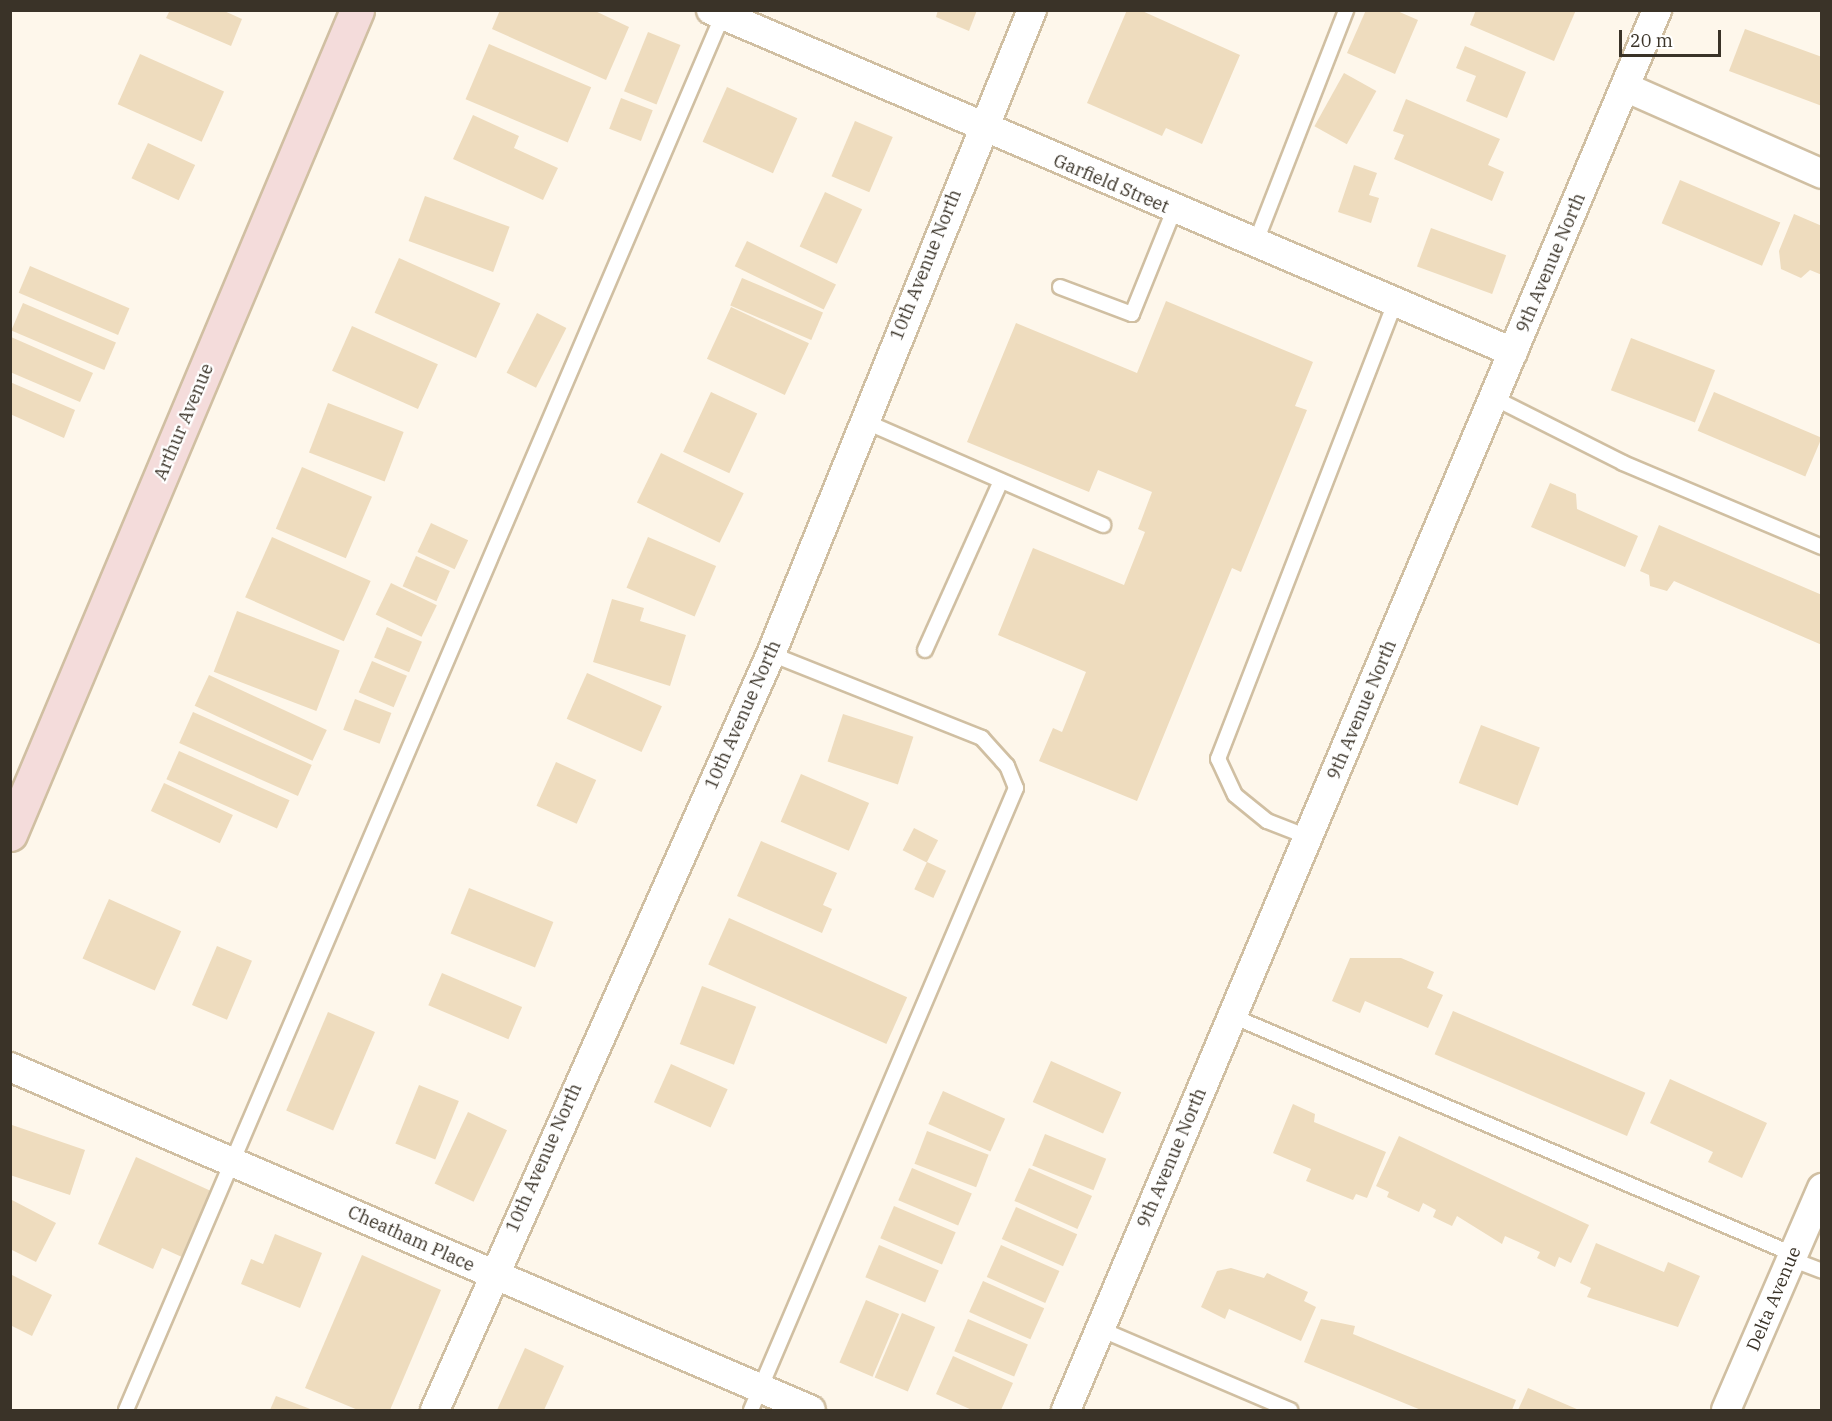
<!DOCTYPE html>
<style>
body{margin:0}
#map{position:relative;width:1832px;height:1421px;overflow:hidden;background:#fef7eb;font-family:"IBM Plex Serif",serif}
div>[style]{position:absolute}
.building>*{inset:0;background:#eedcbe;transform-origin:0 0}
.roads{filter:drop-shadow(2px 0 #d0bfa2) drop-shadow(-2px 0 #d0bfa2) drop-shadow(0 2px #d0bfa2) drop-shadow(0 -2px #d0bfa2)}
.lane>*{height:14px;margin:-7px;padding:0 7px;transform-origin:7px;border-radius:7px;background:#fff}
.street>*{height:28px;margin:-14px;padding:0 14px;transform-origin:14px;border-radius:14px;background:#fff}
.secondary>*{height:33px;margin:-16.5px;padding:0 16.5px;transform-origin:16.5px;border-radius:16.5px;background:#f4dcdb}
span{translate:-50% -50%;white-space:nowrap;text-align:center;line-height:1.15;-webkit-text-stroke:4.5px #fff;paint-order:stroke}
.street-label{font-size:18px;color:#3a3328}
.frame{position:absolute;inset:0;border:12px solid #3a3328;pointer-events:none}
.scale{position:absolute;left:1619px;top:30px;width:102px;height:27px;box-sizing:border-box;border:3px solid #3a3328;border-top:0;padding-left:8px;font-size:18px;line-height:21px;white-space:nowrap;color:#3a3328;-webkit-text-stroke:4px #fff;paint-order:stroke}
</style>
<div id="map">
<div class="building">
<div style="clip-path:polygon(170px 10px,222px 10px,242px 19px,231px 46px,166px 18px)"></div>
<div style="clip-path:polygon(500px 10px,593px 10px,629px 27px,606px 80px,492px 29px)"></div>
<div style="clip-path:polygon(938px 10px,977px 10px,969px 31px,936px 17px)"></div>
<div style="clip-path:polygon(1127px 10px,1140px 10px,1240px 55px,1202px 144px,1166px 128px,1162px 136px,1087px 103px)"></div>
<div style="clip-path:polygon(1366px 10px,1395px 10px,1418px 20px,1395px 74px,1347px 53px)"></div>
<div style="clip-path:polygon(1476px 10px,1576px 10px,1554px 61px,1470px 25px)"></div>
<div style="clip-path:polygon(1745px 29px,1822px 57px,1822px 106px,1729px 71px)"></div>
<div style="left:648px;top:32px;width:35px;height:64px;rotate:22deg"></div>
<div style="left:489px;top:44px;width:111px;height:60px;rotate:23deg"></div>
<div style="clip-path:polygon(1465px 46px,1526px 72px,1507px 118px,1466px 101px,1476px 76px,1456px 68px)"></div>
<div style="left:140px;top:54px;width:92px;height:55px;rotate:24deg"></div>
<div style="left:1344px;top:73px;width:37px;height:61px;rotate:29deg"></div>
<div style="left:727px;top:87px;width:77px;height:60px;rotate:24deg"></div>
<div style="left:621px;top:98px;width:34px;height:33px;rotate:21deg"></div>
<div style="clip-path:polygon(1406px 99px,1500px 139px,1488px 165px,1504px 172px,1492px 201px,1394px 159px,1404px 135px,1393px 131px)"></div>
<div style="clip-path:polygon(473px 115px,519px 136px,514px 148px,558px 168px,543px 200px,453px 159px)"></div>
<div style="left:855px;top:121px;width:41px;height:60px;rotate:23deg"></div>
<div style="left:148px;top:143px;width:52px;height:39px;rotate:25deg"></div>
<div style="clip-path:polygon(1354px 165px,1377px 173px,1369px 195px,1379px 198px,1371px 223px,1338px 212px)"></div>
<div style="left:1680px;top:180px;width:109px;height:47px;rotate:23deg"></div>
<div style="left:825px;top:192px;width:41px;height:60px;rotate:25deg"></div>
<div style="left:425px;top:196px;width:90px;height:48px;rotate:20deg"></div>
<div style="clip-path:polygon(1794px 214px,1822px 226px,1822px 275px,1810px 270px,1801px 278px,1781px 269px,1779px 251px)"></div>
<div style="left:1431px;top:228px;width:80px;height:41px;rotate:20deg"></div>
<div style="left:747px;top:241px;width:99px;height:28px;rotate:26deg"></div>
<div style="left:399px;top:258px;width:111px;height:60px;rotate:24deg"></div>
<div style="left:30px;top:266px;width:108px;height:29px;rotate:23deg"></div>
<div style="left:742px;top:278px;width:88px;height:30px;rotate:23deg"></div>
<div style="clip-path:polygon(1166px 301px,1313px 362px,1295px 406px,1307px 410px,1241px 572px,1232px 568px,1137px 801px,1039px 761px,1053px 728px,1062px 732px,1086px 672px,998px 635px,1033px 548px,1124px 585px,1145px 532px,1138px 529px,1152px 492px,1098px 470px,1089px 492px,967px 442px,1016px 323px,1137px 373px)"></div>
<div style="left:23px;top:303px;width:101px;height:30px;rotate:23deg"></div>
<div style="left:731px;top:307px;width:86px;height:57px;rotate:25deg"></div>
<div style="left:537px;top:313px;width:33px;height:67px;rotate:27deg"></div>
<div style="left:352px;top:326px;width:94px;height:49px;rotate:24deg"></div>
<div style="clip-path:polygon(11px 337px,93px 373px,80px 402px,10px 372px)"></div>
<div style="left:1631px;top:338px;width:90px;height:56px;rotate:21deg"></div>
<div style="clip-path:polygon(10px 382px,75px 410px,64px 438px,10px 414px)"></div>
<div style="left:711px;top:392px;width:51px;height:66px;rotate:25deg"></div>
<div style="left:1714px;top:392px;width:117px;height:42px;rotate:23deg"></div>
<div style="left:328px;top:403px;width:81px;height:53px;rotate:21deg"></div>
<div style="left:661px;top:453px;width:92px;height:55px;rotate:26deg"></div>
<div style="left:302px;top:467px;width:76px;height:67px;rotate:23deg"></div>
<div style="clip-path:polygon(1550px 483px,1576px 494px,1577px 509px,1638px 536px,1625px 567px,1531px 527px)"></div>
<div style="left:431px;top:523px;width:41px;height:32px;rotate:25deg"></div>
<div style="clip-path:polygon(1659px 525px,1822px 595px,1822px 645px,1674px 581px,1667px 591px,1650px 586px,1649px 575px,1640px 571px)"></div>
<div style="left:272px;top:537px;width:108px;height:66px;rotate:24deg"></div>
<div style="left:648px;top:537px;width:74px;height:55px;rotate:23deg"></div>
<div style="left:416px;top:556px;width:37px;height:33px;rotate:24deg"></div>
<div style="left:391px;top:583px;width:51px;height:35px;rotate:26deg"></div>
<div style="clip-path:polygon(612px 599px,644px 608px,640px 621px,686px 635px,670px 686px,593px 662px)"></div>
<div style="left:237px;top:611px;width:110px;height:65px;rotate:21deg"></div>
<div style="left:387px;top:627px;width:38px;height:33px;rotate:23deg"></div>
<div style="left:372px;top:661px;width:38px;height:34px;rotate:23deg"></div>
<div style="left:587px;top:673px;width:82px;height:50px;rotate:24deg"></div>
<div style="left:209px;top:675px;width:130px;height:34px;rotate:25deg"></div>
<div style="left:355px;top:699px;width:39px;height:33px;rotate:21deg"></div>
<div style="left:193px;top:712px;width:130px;height:34px;rotate:24deg"></div>
<div style="left:843px;top:714px;width:74px;height:50px;rotate:18deg"></div>
<div style="left:1481px;top:725px;width:63px;height:62px;rotate:21deg"></div>
<div style="left:179px;top:751px;width:121px;height:31px;rotate:24deg"></div>
<div style="left:556px;top:762px;width:44px;height:48px;rotate:24deg"></div>
<div style="left:801px;top:774px;width:74px;height:52px;rotate:23deg"></div>
<div style="left:164px;top:783px;width:76px;height:31px;rotate:25deg"></div>
<div style="left:914px;top:828px;width:27px;height:25px;rotate:27deg"></div>
<div style="clip-path:polygon(761px 841px,837px 873px,823px 905px,832px 909px,822px 933px,737px 896px)"></div>
<div style="left:927px;top:862px;width:21px;height:30px;rotate:25deg"></div>
<div style="left:469px;top:888px;width:91px;height:49px;rotate:22deg"></div>
<div style="left:109px;top:899px;width:79px;height:65px;rotate:24deg"></div>
<div style="left:729px;top:918px;width:195px;height:51px;rotate:24deg"></div>
<div style="left:217px;top:946px;width:38px;height:64px;rotate:23deg"></div>
<div style="clip-path:polygon(1350px 958px,1401px 958px,1434px 972px,1427px 988px,1443px 995px,1428px 1028px,1365px 1001px,1360px 1013px,1332px 1001px)"></div>
<div style="left:442px;top:973px;width:87px;height:35px;rotate:23deg"></div>
<div style="left:702px;top:986px;width:58px;height:62px;rotate:21deg"></div>
<div style="left:1453px;top:1011px;width:209px;height:47px;rotate:23deg"></div>
<div style="left:328px;top:1012px;width:51px;height:107px;rotate:23deg"></div>
<div style="left:1051px;top:1061px;width:77px;height:45px;rotate:24deg"></div>
<div style="left:671px;top:1064px;width:62px;height:42px;rotate:24deg"></div>
<div style="clip-path:polygon(1670px 1079px,1767px 1123px,1742px 1178px,1708px 1162px,1713px 1152px,1650px 1123px)"></div>
<div style="left:419px;top:1085px;width:43px;height:63px;rotate:22deg"></div>
<div style="left:943px;top:1091px;width:68px;height:36px;rotate:24deg"></div>
<div style="clip-path:polygon(1293px 1104px,1315px 1114px,1314px 1122px,1386px 1152px,1367px 1198px,1356px 1194px,1353px 1200px,1306px 1181px,1311px 1169px,1273px 1153px)"></div>
<div style="left:468px;top:1112px;width:43px;height:79px;rotate:25deg"></div>
<div style="clip-path:polygon(12px 1125px,85px 1150px,70px 1195px,10px 1175px)"></div>
<div style="left:927px;top:1131px;width:66px;height:35px;rotate:21deg"></div>
<div style="left:1045px;top:1134px;width:66px;height:34px;rotate:22deg"></div>
<div style="clip-path:polygon(1399px 1136px,1589px 1225px,1571px 1263px,1559px 1257px,1555px 1267px,1537px 1258px,1540px 1252px,1505px 1236px,1502px 1244px,1457px 1216px,1452px 1226px,1433px 1217px,1436px 1210px,1423px 1203px,1419px 1212px,1387px 1197px,1389px 1192px,1376px 1186px)"></div>
<div style="clip-path:polygon(136px 1157px,211px 1191px,182px 1257px,162px 1248px,153px 1269px,98px 1244px)"></div>
<div style="left:912px;top:1168px;width:65px;height:35px;rotate:23deg"></div>
<div style="left:1029px;top:1168px;width:69px;height:36px;rotate:24deg"></div>
<div style="clip-path:polygon(10px 1199px,56px 1223px,36px 1262px,10px 1249px)"></div>
<div style="left:894px;top:1206px;width:67px;height:35px;rotate:23deg"></div>
<div style="left:1016px;top:1207px;width:67px;height:35px;rotate:24deg"></div>
<div style="clip-path:polygon(275px 1234px,322px 1253px,300px 1308px,241px 1284px,251px 1259px,263px 1264px)"></div>
<div style="clip-path:polygon(1596px 1243px,1664px 1272px,1668px 1262px,1700px 1276px,1678px 1327px,1587px 1297px,1591px 1288px,1580px 1283px)"></div>
<div style="left:879px;top:1245px;width:65px;height:35px;rotate:23deg"></div>
<div style="left:1001px;top:1245px;width:64px;height:35px;rotate:24deg"></div>
<div style="clip-path:polygon(362px 1255px,441px 1290px,390px 1410px,358px 1410px,305px 1388px)"></div>
<div style="clip-path:polygon(1231px 1268px,1264px 1278px,1267px 1273px,1308px 1292px,1304px 1301px,1316px 1307px,1301px 1341px,1229px 1309px,1225px 1319px,1201px 1307px,1217px 1271px)"></div>
<div style="clip-path:polygon(10px 1274px,52px 1295px,32px 1336px,10px 1325px)"></div>
<div style="left:983px;top:1281px;width:67px;height:34px;rotate:24deg"></div>
<div style="left:866px;top:1300px;width:36px;height:68px;rotate:23deg"></div>
<div style="left:902px;top:1313px;width:36px;height:70px;rotate:23deg"></div>
<div style="left:968px;top:1319px;width:65px;height:35px;rotate:23deg"></div>
<div style="clip-path:polygon(1321px 1319px,1355px 1326px,1353px 1334px,1516px 1400px,1512px 1410px,1421px 1410px,1304px 1362px)"></div>
<div style="clip-path:polygon(525px 1348px,564px 1366px,544px 1410px,497px 1410px)"></div>
<div style="clip-path:polygon(953px 1356px,1013px 1383px,1001px 1410px,972px 1410px,936px 1394px)"></div>
<div style="clip-path:polygon(1528px 1388px,1579px 1410px,1518px 1410px)"></div>
<div style="clip-path:polygon(276px 1396px,313px 1410px,270px 1410px)"></div>
</div>
<div class="roads">
<div class="lane">
<div style="left:1255px;top:244px;width:251px;rotate:-68.7deg"></div>
<div style="left:1060px;top:287px;width:77px;rotate:20.6deg"></div>
<div style="left:1132px;top:314px;width:112px;rotate:-68deg"></div>
<div style="left:1494px;top:398px;width:144px;rotate:26.7deg"></div>
<div style="left:1623px;top:463px;width:216px;rotate:22.9deg"></div>
<div style="left:864px;top:421px;width:261px;rotate:23.5deg"></div>
<div style="left:925px;top:650px;width:185px;rotate:-65.8deg"></div>
<div style="left:1308px;top:837px;width:44px;rotate:-158.7deg"></div>
<div style="left:1267px;top:821px;width:41px;rotate:-140.9deg"></div>
<div style="left:1235px;top:795px;width:40px;rotate:-115deg"></div>
<div style="left:1218px;top:759px;width:490px;rotate:-68.8deg"></div>
<div style="left:1232px;top:1016px;width:609px;rotate:22.99deg"></div>
<div style="left:1791px;top:1259px;width:33px;rotate:21deg"></div>
<div style="left:1100px;top:1329px;width:207px;rotate:23.1deg"></div>
<div style="left:126px;top:1410px;width:1521px;rotate:-66.84deg"></div>
<div style="left:751px;top:1410px;width:676px;rotate:-66.92deg"></div>
<div style="left:1016px;top:788px;width:24px;rotate:-112deg"></div>
<div style="left:1007px;top:766px;width:38px;rotate:-132deg"></div>
<div style="left:982px;top:738px;width:227px;rotate:-158.3deg"></div>
</div>
<div class="street">
<div style="left:711px;top:10px;width:872px;rotate:23.1deg"></div>
<div style="left:1625px;top:87px;width:215px;rotate:23.8deg"></div>
<div style="left:10px;top:1067px;width:871px;rotate:23.18deg"></div>
<div style="left:435px;top:1410px;width:827px;rotate:-66.04deg"></div>
<div style="left:771px;top:654px;width:695px;rotate:-67.94deg"></div>
<div style="left:1066px;top:1410px;width:1520px;rotate:-67.11deg"></div>
<div style="left:1726px;top:1410px;width:242px;rotate:-66.6deg"></div>
</div>
<div class="secondary">
<div style="left:10px;top:834px;width:894px;rotate:-67.16deg"></div>
</div>
</div>
<div class="street-label">
<span style="left:1111px;top:184px;rotate:23deg">Garfield Street</span>
<span style="left:1551px;top:263px;rotate:-67deg">9th Avenue North</span>
<span style="left:926px;top:265px;rotate:-68deg">10th Avenue North</span>
<span style="left:184px;top:422px;rotate:-67deg">Arthur Avenue</span>
<span style="left:1362px;top:710px;rotate:-67deg">9th Avenue North</span>
<span style="left:743px;top:715px;rotate:-66deg">10th Avenue North</span>
<span style="left:544px;top:1158px;rotate:-66deg">10th Avenue North</span>
<span style="left:1172px;top:1158px;rotate:-67deg">9th Avenue North</span>
<span style="left:411px;top:1239px;rotate:24deg">Cheatham Place</span>
<span style="left:1774px;top:1299px;rotate:-67deg">Delta Avenue</span>
</div>
<div class="frame"></div>
<div class="scale">20 m</div>
</div>
